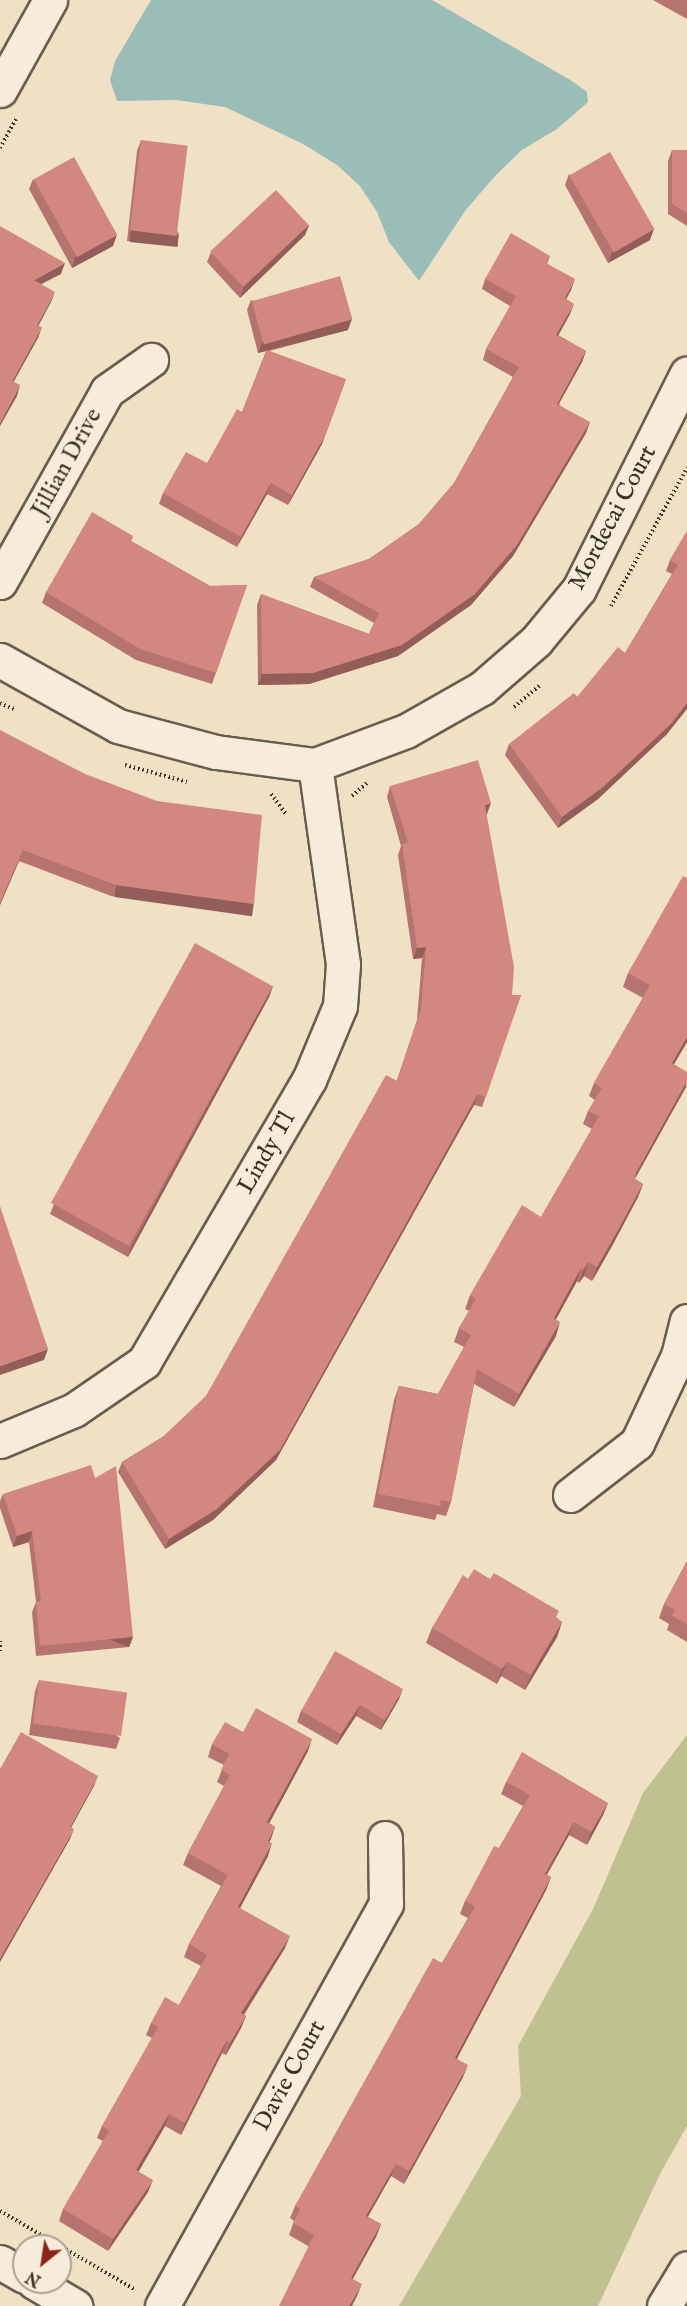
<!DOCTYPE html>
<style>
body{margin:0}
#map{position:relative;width:687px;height:2306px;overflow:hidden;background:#f1e1c4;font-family:"IM FELL English",serif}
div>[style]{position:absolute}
.green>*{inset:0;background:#c0c190}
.water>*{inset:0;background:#9bbdb8}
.path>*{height:4px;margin-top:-2px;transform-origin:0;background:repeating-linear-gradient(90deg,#3a3127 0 1.5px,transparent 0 4.5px)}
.roads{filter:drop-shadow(2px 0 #685d4e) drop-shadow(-2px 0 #685d4e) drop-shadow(0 2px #685d4e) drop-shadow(0 -2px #685d4e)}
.minor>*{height:33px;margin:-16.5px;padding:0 16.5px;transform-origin:16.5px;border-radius:16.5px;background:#f6ecd9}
.wall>*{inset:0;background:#b5746f}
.shaded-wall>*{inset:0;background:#935e5a;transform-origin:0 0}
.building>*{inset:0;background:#d28781;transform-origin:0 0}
span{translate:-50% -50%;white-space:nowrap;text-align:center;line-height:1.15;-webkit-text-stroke:5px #f6ecd9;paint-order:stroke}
.street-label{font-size:24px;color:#3a3127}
.north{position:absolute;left:12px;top:2234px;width:60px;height:60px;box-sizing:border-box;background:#f6ecd9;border:2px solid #aba192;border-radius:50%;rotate:210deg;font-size:16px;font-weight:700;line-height:24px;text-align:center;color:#3a3127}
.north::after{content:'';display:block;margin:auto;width:21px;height:27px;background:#8f2418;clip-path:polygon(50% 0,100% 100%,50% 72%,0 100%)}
</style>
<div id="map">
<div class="green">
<div style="clip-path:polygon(687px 1735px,687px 2126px,660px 2174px,598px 2306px,399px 2306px,521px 2096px,518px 2046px,593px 1909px,643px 1793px)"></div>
</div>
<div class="water">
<div style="clip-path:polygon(151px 0,432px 0,572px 81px,587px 92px,588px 102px,557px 129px,522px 150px,495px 176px,465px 211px,419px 281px,389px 242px,377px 212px,360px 186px,337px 165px,303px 144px,225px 107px,176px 100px,117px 101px,110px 80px,115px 61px)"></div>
</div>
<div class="path">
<div style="left:0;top:148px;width:33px;rotate:-61deg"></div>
<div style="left:611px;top:606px;width:158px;rotate:-61.2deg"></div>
<div style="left:0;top:703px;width:15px;rotate:23deg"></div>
<div style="left:514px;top:707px;width:34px;rotate:-40deg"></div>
<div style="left:125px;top:765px;width:64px;rotate:15.3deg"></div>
<div style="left:271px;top:794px;width:25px;rotate:53deg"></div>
<div style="left:352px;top:796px;width:20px;rotate:-41deg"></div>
<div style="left:0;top:1641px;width:12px;rotate:90deg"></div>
<div style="left:0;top:2211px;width:155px;rotate:30.2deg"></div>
</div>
<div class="roads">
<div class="minor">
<div style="left:0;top:90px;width:103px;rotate:-60.9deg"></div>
<div style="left:0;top:582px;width:219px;rotate:-60.7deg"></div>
<div style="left:107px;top:391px;width:54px;rotate:-35.2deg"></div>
<div style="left:0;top:660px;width:135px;rotate:29.2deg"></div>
<div style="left:118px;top:726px;width:101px;rotate:14.9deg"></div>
<div style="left:216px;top:752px;width:100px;rotate:7.5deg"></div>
<div style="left:315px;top:765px;width:97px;rotate:-20.5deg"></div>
<div style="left:406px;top:731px;width:87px;rotate:-29.5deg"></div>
<div style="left:482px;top:688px;width:72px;rotate:-41deg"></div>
<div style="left:536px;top:641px;width:67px;rotate:-50.4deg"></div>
<div style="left:579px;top:589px;width:241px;rotate:-63.4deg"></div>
<div style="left:0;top:1441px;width:80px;rotate:-22.7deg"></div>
<div style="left:74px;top:1410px;width:85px;rotate:-34.4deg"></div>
<div style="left:144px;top:1362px;width:327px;rotate:-59.7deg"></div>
<div style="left:309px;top:1080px;width:80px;rotate:-67.3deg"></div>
<div style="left:340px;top:1006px;width:42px;rotate:-85.9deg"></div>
<div style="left:343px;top:964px;width:201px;rotate:-98deg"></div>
<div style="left:570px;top:1495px;width:85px;rotate:-37.8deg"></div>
<div style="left:637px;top:1443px;width:96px;rotate:-64.8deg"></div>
<div style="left:678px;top:1356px;width:36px;rotate:-76deg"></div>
<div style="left:0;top:2262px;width:28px;rotate:30deg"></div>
<div style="left:34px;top:2282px;width:48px;rotate:30.3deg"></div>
<div style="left:162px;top:2306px;width:460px;rotate:-60.9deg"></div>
<div style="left:386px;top:1904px;width:66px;rotate:-90.9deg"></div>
<div style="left:664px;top:2306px;width:44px;rotate:-58.8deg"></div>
</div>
</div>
<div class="wall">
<div style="clip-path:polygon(653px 0,687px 0,687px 19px)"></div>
<div style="clip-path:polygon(141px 140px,179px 235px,175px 246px,127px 241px,137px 151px)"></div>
<div style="clip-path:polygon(672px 150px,687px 150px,687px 226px,668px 214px,668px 161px)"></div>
<div style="clip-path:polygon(569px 174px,650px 240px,608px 263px,565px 185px)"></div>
<div style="clip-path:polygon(33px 179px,113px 246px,72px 268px,29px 189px)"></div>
<div style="clip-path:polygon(309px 225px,305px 235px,240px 298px,207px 262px,211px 252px)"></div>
<div style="clip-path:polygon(550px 256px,547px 264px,571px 290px,566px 299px,570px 314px,558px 335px,586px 351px,582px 362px,559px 404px,586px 433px,513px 556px,471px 605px,398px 656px,309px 684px,258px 685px,257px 605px,261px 594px,369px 634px,374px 623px,310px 587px,314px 577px,369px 559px,419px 524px,454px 483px,513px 377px,483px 360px,486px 349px,510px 306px,482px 289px,485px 279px)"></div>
<div style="clip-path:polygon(251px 300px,348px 330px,269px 351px,322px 444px,288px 505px,267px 494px,237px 547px,159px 504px,163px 493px,207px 463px,242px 412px,266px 351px,258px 353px,247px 310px)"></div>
<div style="clip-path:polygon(687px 531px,667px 734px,598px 799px,558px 828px,505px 755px,509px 744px,577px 697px,625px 653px,672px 574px,666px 571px,670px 560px)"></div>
<div style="clip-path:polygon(133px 536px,131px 541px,210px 586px,247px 585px,212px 684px,136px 660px,42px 603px,46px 592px)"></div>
<div style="clip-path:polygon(0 730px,254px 904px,249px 915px,111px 896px,19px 861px,0 905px)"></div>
<div style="clip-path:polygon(390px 786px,487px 814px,486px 814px,512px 995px,521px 995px,482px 1107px,474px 1105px,276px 1460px,213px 1520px,165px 1549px,118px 1472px,122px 1462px,164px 1436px,206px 1396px,397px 1080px,417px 1020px,422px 958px,413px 959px,398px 855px,401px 846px,387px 797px)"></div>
<div style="clip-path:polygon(687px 878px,687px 1042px,674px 1064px,686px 1087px,635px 1178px,635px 1179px,643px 1184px,638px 1197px,612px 1246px,592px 1281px,584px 1276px,579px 1283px,577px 1281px,556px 1319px,556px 1336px,514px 1407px,474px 1384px,451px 1502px,446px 1516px,437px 1514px,435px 1520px,373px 1507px,394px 1400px,399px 1386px,438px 1394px,464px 1347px,454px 1342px,459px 1328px,469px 1311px,465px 1309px,470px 1295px,541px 1217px,592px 1129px,583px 1124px,588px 1111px,595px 1100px,589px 1096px,594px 1083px,643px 998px,623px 987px,628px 973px)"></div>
<div style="clip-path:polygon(273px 986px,269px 997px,128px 1257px,50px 1214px,54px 1204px)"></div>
<div style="clip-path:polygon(3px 1494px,133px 1637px,129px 1647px,36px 1656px,32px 1612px,36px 1602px,29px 1542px,13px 1547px,0 1508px,0 1501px)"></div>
<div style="clip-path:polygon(687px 1561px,687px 1642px,667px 1630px,669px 1624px,659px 1618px,664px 1604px)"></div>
<div style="clip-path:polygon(468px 1579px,557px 1618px,562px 1622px,557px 1637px,525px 1690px,501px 1676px,497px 1684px,426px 1643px,432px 1628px)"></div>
<div style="clip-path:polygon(39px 1680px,120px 1738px,116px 1749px,29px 1735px,35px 1691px)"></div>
<div style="clip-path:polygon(399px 1699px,381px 1730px,356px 1716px,337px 1745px,297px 1722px,301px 1711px)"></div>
<div style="clip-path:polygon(243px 1732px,308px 1751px,269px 1823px,275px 1827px,269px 1842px,268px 1856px,240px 1908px,285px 1948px,244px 2015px,246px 2016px,241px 2028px,226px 2055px,222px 2053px,181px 2135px,165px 2126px,138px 2172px,148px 2192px,108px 2251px,59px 2221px,63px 2209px,103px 2141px,97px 2138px,102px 2126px,152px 2038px,146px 2035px,151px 2023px,179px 2005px,201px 1966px,184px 1957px,189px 1944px,221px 1886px,183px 1865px,188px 1853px,224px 1786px,217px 1782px,224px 1765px,208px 1757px,212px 1744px)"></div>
<div style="clip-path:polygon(506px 1782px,608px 1803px,603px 1815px,587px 1845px,569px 1835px,547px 1875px,551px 1877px,546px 1890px,457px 2058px,463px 2077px,404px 2184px,391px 2176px,368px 2217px,381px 2224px,376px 2237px,353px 2279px,357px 2296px,308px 2246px,289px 2235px,294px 2221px,290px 2218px,295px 2206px,442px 1963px,468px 1918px,460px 1914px,465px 1901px,499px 1848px,523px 1806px,501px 1794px)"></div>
</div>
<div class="shaded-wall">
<div style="clip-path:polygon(309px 225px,305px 235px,240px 298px,244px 287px)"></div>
<div style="clip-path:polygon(654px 229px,650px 240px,608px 263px,612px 252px)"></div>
<div style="left:131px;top:230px;width:48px;height:12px;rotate:6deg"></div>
<div style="clip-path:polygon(117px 235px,113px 246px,72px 268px,75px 257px)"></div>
<div style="clip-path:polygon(65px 263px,61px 274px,30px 290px,34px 280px)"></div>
<div style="clip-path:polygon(575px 279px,571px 290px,561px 309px,565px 298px)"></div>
<div style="clip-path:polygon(55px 292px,51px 302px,33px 336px,37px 325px)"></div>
<div style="clip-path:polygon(574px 304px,570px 314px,553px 345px,556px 335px)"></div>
<div style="clip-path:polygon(352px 319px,348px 330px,258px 353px,262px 343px)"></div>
<div style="clip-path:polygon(42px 327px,38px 338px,8px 392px,12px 381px)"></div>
<div style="clip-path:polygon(586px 351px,582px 362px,553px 414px,557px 404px)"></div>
<div style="clip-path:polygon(346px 379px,322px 444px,288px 505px,292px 495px)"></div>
<div style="clip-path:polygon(20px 385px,17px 396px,0 426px,0 423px)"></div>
<div style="clip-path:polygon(590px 422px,586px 433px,513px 556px,471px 605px,398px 656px,309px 684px,258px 685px,262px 674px,402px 645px)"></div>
<div style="clip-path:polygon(271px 483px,267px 494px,237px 547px,241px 537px)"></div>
<div style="clip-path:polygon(687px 703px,687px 709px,667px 734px,598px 799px,558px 828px,562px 817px)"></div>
<div style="clip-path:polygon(491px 803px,487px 814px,481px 816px,485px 805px)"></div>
<div style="clip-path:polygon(23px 850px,19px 861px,0 905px,0 903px)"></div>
<div style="left:116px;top:885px;width:139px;height:12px;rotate:8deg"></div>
<div style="clip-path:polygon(426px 947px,422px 958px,413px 959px,417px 948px)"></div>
<div style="clip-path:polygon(273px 986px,269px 997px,128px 1257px,131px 1247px)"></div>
<div style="clip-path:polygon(687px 1037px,687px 1042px,667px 1076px,672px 1063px)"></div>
<div style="clip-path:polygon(687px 1081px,686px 1087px,631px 1186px,636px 1173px)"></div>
<div style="clip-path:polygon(478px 1094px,474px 1105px,276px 1460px,213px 1520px,165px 1549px,169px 1539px)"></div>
<div style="clip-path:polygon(643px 1184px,638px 1197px,612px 1246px,592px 1281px,597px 1267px)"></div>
<div style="clip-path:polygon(588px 1262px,584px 1276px,579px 1283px,584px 1269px)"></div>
<div style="clip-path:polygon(581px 1268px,577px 1281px,549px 1332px,554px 1318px)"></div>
<div style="clip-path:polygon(560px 1322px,556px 1336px,514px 1407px,519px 1394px)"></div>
<div style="clip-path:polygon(48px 1349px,44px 1360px,0 1375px,0 1366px)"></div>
<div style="clip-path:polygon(32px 1531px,29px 1542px,13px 1547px,17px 1536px)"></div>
<div style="clip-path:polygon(562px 1622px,557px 1637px,525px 1690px,531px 1675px)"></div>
<div style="left:133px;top:1637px;width:11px;height:93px;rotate:112deg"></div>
<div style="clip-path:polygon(507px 1662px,501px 1676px,497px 1684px,502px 1669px)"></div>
<div style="clip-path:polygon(403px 1689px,399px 1699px,381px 1730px,385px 1720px)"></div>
<div style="clip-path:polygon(360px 1705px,356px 1716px,337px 1745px,341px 1734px)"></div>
<div style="clip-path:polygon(312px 1739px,308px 1751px,263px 1835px,267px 1822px)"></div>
<div style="clip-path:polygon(98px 1776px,94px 1786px,66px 1837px,70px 1827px)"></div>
<div style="clip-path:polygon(608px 1803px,603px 1815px,587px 1845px,591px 1832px)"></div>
<div style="clip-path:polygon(574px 1822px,569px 1835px,540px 1886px,545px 1874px)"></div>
<div style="clip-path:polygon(275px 1827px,271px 1839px,263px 1853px,268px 1841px)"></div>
<div style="clip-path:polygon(74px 1829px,70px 1839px,0 1962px,0 1958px)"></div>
<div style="clip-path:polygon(272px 1843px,268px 1856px,234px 1919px,238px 1907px)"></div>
<div style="clip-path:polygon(551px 1877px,546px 1890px,451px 2070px,455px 2058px)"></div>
<div style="clip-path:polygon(290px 1936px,285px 1948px,237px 2025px,241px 2013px)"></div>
<div style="clip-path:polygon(246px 2016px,241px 2028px,226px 2055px,230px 2043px)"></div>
<div style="clip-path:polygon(226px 2041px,222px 2053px,181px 2135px,185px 2123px)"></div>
<div style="clip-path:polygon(468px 2065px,463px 2077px,404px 2184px,409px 2171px)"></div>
<div style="clip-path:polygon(169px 2114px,165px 2126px,132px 2183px,136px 2170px)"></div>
<div style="clip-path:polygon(396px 2164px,391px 2176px,361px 2228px,366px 2216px)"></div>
<div style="clip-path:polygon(153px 2180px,148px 2192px,108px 2251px,113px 2239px)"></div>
<div style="clip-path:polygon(381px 2224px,376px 2237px,346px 2290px,351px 2278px)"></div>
<div style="clip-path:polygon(362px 2284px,357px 2296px,352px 2306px,349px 2306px)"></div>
</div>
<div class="building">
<div style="left:141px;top:140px;width:47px;height:91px;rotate:7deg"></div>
<div style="clip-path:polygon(672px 150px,687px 150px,687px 213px,672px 204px)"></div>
<div style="left:610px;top:152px;width:89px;height:47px;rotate:60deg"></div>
<div style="left:74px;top:157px;width:89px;height:46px;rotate:61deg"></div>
<div style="left:276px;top:190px;width:48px;height:90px;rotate:47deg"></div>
<div style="clip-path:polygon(0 226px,65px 263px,34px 280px,55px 292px,37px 325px,42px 327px,12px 381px,20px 385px,0 423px)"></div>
<div style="clip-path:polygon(511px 233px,550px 256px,546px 263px,575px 279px,565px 298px,574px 304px,556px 335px,586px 351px,557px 404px,590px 422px,517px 545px,475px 594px,402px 645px,313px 673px,262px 674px,261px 594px,369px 634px,379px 613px,314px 577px,369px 559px,419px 524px,454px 483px,519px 367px,486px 349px,516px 296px,485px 279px)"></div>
<div style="left:340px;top:276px;width:45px;height:92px;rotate:74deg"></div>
<div style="clip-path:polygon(267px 350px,346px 379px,326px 434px,292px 495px,271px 483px,241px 537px,163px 493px,186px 452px,207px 463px,237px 409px,242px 412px)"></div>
<div style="clip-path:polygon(92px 512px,133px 536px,131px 541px,210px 586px,247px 585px,216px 673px,140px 649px,46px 592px)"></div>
<div style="clip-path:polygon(687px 531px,687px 703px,671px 724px,602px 788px,562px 817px,509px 744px,574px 693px,577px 697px,618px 647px,625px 653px,678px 565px,670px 560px)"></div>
<div style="clip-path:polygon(0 730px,85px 774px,157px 801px,262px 815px,254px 904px,116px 885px,23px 850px,0 903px)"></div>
<div style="clip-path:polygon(478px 760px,491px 803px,485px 805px,514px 967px,512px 995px,521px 995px,486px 1097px,478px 1094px,280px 1450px,217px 1509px,169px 1539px,122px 1462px,164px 1436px,206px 1396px,386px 1075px,397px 1081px,421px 1009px,426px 947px,417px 948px,402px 844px,408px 843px,390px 786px)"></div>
<div style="clip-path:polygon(683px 876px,687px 878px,687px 1037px,672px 1063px,687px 1072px,687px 1081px,636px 1173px,635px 1179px,643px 1184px,617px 1232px,597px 1267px,588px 1262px,584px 1269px,581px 1268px,554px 1318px,560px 1322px,519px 1394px,477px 1369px,451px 1502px,441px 1500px,440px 1506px,378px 1494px,399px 1386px,438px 1394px,471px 1335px,459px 1328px,476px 1299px,470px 1295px,522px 1205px,541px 1217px,599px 1116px,588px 1111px,602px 1088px,594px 1083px,650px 985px,628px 973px)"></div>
<div style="left:195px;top:943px;width:89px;height:297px;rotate:29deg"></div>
<div style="clip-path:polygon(0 1206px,48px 1349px,0 1366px)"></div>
<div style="clip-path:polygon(91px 1465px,95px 1478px,116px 1466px,133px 1637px,40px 1646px,36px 1602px,41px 1601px,32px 1531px,17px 1536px,3px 1494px)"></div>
<div style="clip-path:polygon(687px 1561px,687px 1624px,672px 1616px,675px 1610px,664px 1604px)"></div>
<div style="clip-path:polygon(474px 1569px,490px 1579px,494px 1573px,559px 1611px,556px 1617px,562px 1622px,531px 1675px,507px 1662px,502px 1669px,432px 1628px,463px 1575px,468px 1579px)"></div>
<div style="clip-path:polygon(335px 1651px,403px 1689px,385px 1720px,360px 1705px,341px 1734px,301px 1711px)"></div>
<div style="left:39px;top:1680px;width:89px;height:44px;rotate:8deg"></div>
<div style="clip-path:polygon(256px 1708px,312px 1739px,267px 1822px,275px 1827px,268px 1841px,272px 1843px,238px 1907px,290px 1936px,241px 2013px,246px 2016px,230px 2043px,226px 2041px,185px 2123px,169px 2114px,136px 2170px,153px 2180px,113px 2239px,63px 2209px,109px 2131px,102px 2126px,158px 2027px,151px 2023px,165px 1997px,179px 2005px,207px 1955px,189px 1944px,228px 1875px,188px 1853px,230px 1775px,221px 1770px,229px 1754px,212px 1744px,225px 1722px,243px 1732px)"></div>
<div style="clip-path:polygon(21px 1732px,98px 1776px,70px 1827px,74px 1829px,0 1958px,0 1769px)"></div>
<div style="clip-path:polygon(522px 1752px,608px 1803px,591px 1832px,574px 1822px,545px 1874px,551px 1877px,455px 2058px,468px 2065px,409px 2171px,396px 2164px,366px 2216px,381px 2224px,351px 2278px,362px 2284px,349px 2306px,279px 2306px,314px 2235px,293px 2223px,300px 2209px,295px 2206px,433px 1958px,442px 1963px,475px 1907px,465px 1901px,494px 1846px,499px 1848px,530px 1795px,506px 1782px)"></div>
</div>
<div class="street-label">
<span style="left:67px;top:463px;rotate:-61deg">Jillian Drive</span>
<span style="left:613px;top:518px;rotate:-62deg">Mordecai Court</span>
<span style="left:267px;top:1153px;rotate:-60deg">Lindy Tl</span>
<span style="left:290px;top:2076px;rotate:-61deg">Davie Court</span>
</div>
<div class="north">N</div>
</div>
